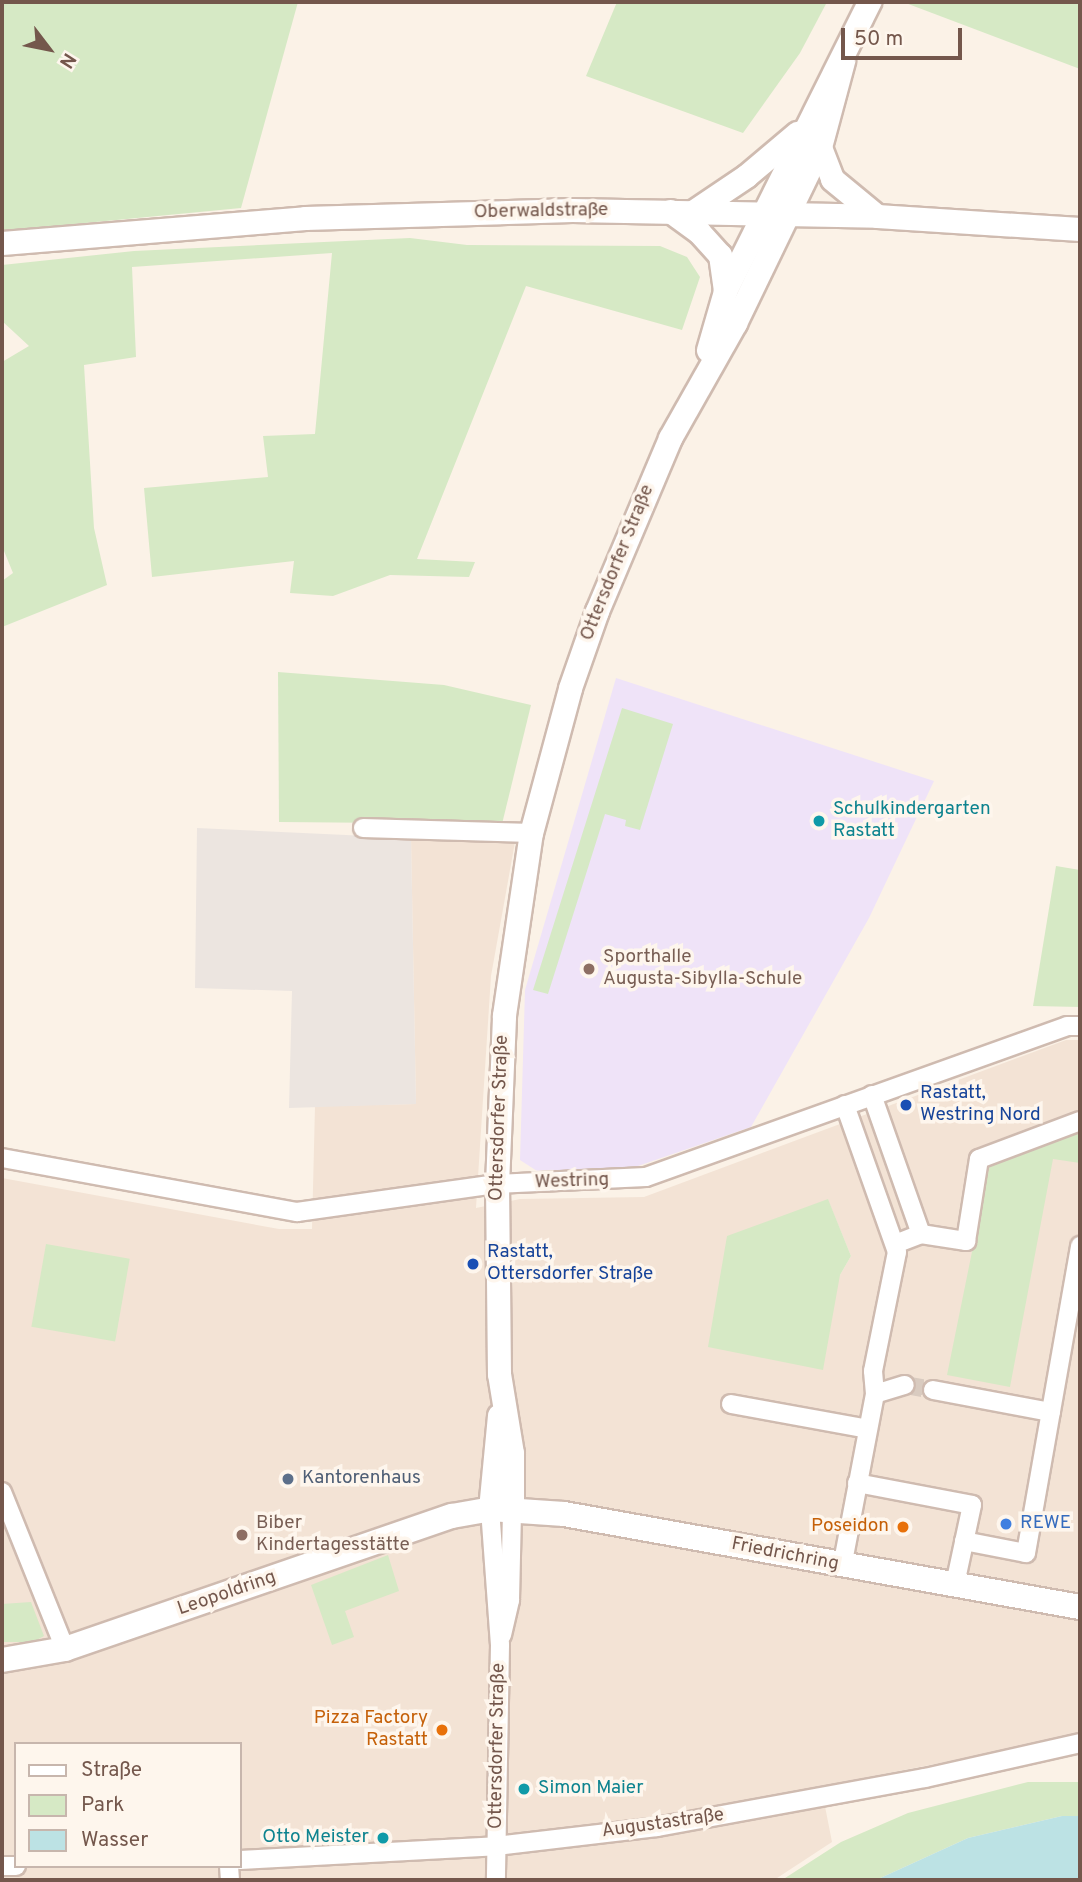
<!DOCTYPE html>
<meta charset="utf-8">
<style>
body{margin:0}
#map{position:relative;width:1082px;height:1882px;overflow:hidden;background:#fbf2e7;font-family:Overpass,sans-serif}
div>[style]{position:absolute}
.residential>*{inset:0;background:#f3e3d5}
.industrial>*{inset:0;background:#ece5e0}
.education>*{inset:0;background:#efe3f8}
.green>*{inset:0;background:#d6e9c5;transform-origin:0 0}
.water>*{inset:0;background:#bce2e4}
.minor-tunnel>*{height:18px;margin-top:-9px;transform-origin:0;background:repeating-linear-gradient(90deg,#d9cbc0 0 18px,transparent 0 27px)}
.roads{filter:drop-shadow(2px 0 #cfbbb0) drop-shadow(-2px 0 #cfbbb0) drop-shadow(0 2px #cfbbb0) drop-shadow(0 -2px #cfbbb0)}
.minor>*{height:18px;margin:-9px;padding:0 9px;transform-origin:9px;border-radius:9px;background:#fff}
.tertiary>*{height:23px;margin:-11.5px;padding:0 11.5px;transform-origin:11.5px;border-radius:11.5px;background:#fff}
.secondary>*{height:24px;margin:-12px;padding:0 12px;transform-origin:12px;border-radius:12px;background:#fff}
.dots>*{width:19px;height:19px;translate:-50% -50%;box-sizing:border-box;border:4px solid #fef6ed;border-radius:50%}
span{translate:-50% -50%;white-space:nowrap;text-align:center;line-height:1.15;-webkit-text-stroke:7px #fef6ed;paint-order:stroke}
.street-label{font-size:19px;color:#74574c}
.culture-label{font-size:19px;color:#0d838f}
.left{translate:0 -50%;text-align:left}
.right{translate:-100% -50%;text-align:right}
.education-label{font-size:19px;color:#785e54}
.transit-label{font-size:19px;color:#164399}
.service-label{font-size:19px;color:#4e5e75}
.shop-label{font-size:19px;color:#366cbe}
.food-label{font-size:19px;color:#c56008}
.frame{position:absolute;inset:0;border:4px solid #74574c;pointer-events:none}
.legend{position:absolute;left:14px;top:1742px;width:228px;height:126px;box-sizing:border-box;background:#fef6ed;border:2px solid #c7b6ad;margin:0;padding:9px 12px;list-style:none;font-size:21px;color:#74574c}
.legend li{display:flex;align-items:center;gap:14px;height:35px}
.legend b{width:35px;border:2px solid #c7b6ad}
.north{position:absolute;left:14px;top:14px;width:70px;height:70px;-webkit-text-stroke:5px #fef6ed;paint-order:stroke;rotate:122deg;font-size:19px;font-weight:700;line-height:28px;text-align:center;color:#74574c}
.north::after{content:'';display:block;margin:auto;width:24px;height:32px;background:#74574c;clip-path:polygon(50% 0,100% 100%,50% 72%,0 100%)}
.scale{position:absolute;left:841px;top:28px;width:121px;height:32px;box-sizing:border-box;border:4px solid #74574c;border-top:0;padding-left:9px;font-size:21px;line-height:24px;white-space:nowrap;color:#74574c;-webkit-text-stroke:5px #fef6ed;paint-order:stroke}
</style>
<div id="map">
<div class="residential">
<div style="clip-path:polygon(evenodd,411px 838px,515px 842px,491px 976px,476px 1208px,520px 1199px,644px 1197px,1066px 1040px,1080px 1040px,1080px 1736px,821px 1786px,832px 1842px,774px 1880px,2px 1880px,2px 1178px,279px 1229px,312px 1229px,315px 1106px,416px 1104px,411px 838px,828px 1200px,851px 1256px,840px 1275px,828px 1200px,411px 838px,16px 1744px,240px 1744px,240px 1866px,16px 1866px,16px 1744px)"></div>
</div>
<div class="industrial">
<div style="clip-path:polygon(197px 828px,411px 838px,416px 1104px,289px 1108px,292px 991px,195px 988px)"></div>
</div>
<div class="education">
<div style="clip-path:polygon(616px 678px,934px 781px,869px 918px,751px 1127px,635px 1167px,537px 1171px,520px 1160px,525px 990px)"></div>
</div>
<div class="green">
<div style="clip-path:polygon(2px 2px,298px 2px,241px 208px,2px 231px)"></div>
<div style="clip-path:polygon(617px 2px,827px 2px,800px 53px,743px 133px,586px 76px)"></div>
<div style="clip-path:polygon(903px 2px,1080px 2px,1080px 69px)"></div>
<div style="clip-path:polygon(410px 238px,467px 245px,660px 246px,687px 257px,700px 277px,682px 330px,526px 286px,417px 559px,475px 562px,469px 577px,390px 575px,333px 596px,290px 593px,294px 561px,152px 577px,144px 488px,268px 477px,263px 436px,315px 434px,332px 253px,132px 267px,136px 357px,84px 365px,94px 528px,107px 585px,2px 627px,2px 581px,13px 573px,2px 546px,2px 362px,29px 346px,2px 321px,2px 265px,134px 251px)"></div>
<div style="clip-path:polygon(278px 672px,444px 685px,531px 705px,502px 824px,279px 822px)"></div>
<div style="clip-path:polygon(622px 708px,673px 724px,640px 830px,625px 826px,626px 820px,605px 814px,548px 994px,533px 990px)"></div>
<div style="clip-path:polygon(1056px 866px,1080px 870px,1080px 1007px,1033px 1006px)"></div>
<div style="clip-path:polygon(1080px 1127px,1080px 1163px,1053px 1159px,1010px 1387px,947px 1375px,989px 1168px,996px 1159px)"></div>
<div style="clip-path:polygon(828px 1199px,851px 1256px,840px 1275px,823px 1370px,708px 1347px,727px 1236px)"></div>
<div style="left:46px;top:1244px;width:85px;height:84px;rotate:10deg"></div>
<div style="clip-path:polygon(388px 1555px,399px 1591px,345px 1611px,354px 1637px,332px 1645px,311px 1585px)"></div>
<div style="clip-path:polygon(31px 1602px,44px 1636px,33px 1642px,2px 1642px,2px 1604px)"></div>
<div style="clip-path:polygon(1028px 1782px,1080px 1782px,1080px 1816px,1062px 1816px,968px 1838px,876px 1880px,782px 1880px,841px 1842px,908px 1813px)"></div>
</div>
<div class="water">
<div style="clip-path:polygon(1062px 1816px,1080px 1816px,1080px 1880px,876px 1880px,968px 1838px)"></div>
</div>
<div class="minor-tunnel">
<div style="left:905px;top:1385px;width:28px;rotate:10deg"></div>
</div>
<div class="roads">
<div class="minor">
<div style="left:363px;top:828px;width:168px;rotate:1.7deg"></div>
<div style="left:872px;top:1095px;width:147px;rotate:70.6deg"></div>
<div style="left:921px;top:1234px;width:28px;rotate:159deg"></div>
<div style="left:2px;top:1158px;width:300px;rotate:10.4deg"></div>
<div style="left:297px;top:1212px;width:202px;rotate:-8deg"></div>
<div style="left:497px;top:1184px;width:149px;rotate:-2.7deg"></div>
<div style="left:646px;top:1177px;width:447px;rotate:-19.7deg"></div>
<div style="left:1067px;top:1026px;width:13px"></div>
<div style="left:921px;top:1234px;width:46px;rotate:8.8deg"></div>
<div style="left:966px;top:1241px;width:83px;rotate:-81deg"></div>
<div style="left:979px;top:1159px;width:108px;rotate:-20.6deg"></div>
<div style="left:933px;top:1390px;width:120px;rotate:10.6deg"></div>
<div style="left:875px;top:1394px;width:31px;rotate:-17deg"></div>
<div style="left:731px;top:1404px;width:139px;rotate:10.3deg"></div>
<div style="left:857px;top:1483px;width:117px;rotate:10.8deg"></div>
<div style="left:972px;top:1505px;width:81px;rotate:102.1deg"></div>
<div style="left:2px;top:1492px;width:169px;rotate:68.1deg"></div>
<div style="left:490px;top:1509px;width:136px;rotate:85.8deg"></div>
<div style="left:500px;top:1645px;width:235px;rotate:91deg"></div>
<div style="left:964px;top:1541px;width:63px;rotate:11deg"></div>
<div style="left:1026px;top:1553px;width:312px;rotate:-80deg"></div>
<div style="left:842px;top:1567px;width:176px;rotate:-79.2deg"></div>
<div style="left:875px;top:1394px;width:23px;rotate:-95deg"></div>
<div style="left:873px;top:1371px;width:121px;rotate:-78.6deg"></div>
<div style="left:897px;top:1252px;width:156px;rotate:-109.5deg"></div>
<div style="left:502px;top:1635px;width:36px;rotate:-77deg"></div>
<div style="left:510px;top:1600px;width:91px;rotate:-88.7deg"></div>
<div style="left:240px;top:1860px;width:256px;rotate:-3.1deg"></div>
<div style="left:496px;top:1846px;width:162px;rotate:-6.7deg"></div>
<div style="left:657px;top:1827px;width:272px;rotate:-10.4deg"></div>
<div style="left:925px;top:1778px;width:159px;rotate:-12.7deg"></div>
<div style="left:2px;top:1866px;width:14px"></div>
<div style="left:229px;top:1866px;width:14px;rotate:86deg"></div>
</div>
<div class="tertiary">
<div style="left:820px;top:147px;width:34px;rotate:69deg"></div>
<div style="left:832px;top:179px;width:58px;rotate:39.4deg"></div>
<div style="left:670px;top:211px;width:36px;rotate:36deg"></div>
<div style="left:699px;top:232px;width:31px;rotate:48deg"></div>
<div style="left:720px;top:255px;width:36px;rotate:82deg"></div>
<div style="left:694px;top:211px;width:63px;rotate:-33.9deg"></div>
<div style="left:746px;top:176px;width:67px;rotate:-40.1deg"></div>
<div style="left:2px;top:243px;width:304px;rotate:-4.7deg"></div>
<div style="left:305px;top:218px;width:267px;rotate:-1.7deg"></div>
<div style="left:572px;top:210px;width:305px;rotate:1.1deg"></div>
<div style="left:877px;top:216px;width:203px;rotate:3.7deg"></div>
<div style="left:708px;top:350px;width:61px;rotate:-73.9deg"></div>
<div style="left:725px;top:291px;width:323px;rotate:-63.5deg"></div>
<div style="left:490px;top:1509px;width:94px;rotate:-84.5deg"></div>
<div style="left:512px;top:1509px;width:56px;rotate:-90deg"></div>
<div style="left:512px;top:1453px;width:80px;rotate:-99.3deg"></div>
<div style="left:499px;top:1374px;width:190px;rotate:-90.6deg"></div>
<div style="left:497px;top:1184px;width:169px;rotate:-87.6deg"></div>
<div style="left:504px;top:1015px;width:184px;rotate:-81.6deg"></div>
<div style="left:531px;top:833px;width:150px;rotate:-74.9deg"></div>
<div style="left:570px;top:688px;width:82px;rotate:-70.7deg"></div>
<div style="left:597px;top:611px;width:188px;rotate:-67.1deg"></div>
<div style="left:670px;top:438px;width:132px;rotate:-60.5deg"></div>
<div style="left:735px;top:323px;width:195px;rotate:-64.2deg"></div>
<div style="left:820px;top:147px;width:89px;rotate:-75deg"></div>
</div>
<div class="secondary">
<div style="left:2px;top:1660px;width:64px;rotate:-9.9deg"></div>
<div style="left:65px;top:1649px;width:409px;rotate:-19deg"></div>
<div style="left:452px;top:1516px;width:39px;rotate:-10deg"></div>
<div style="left:490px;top:1509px;width:74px;rotate:3.9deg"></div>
<div style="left:564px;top:1514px;width:524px;rotate:10.22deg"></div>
</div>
</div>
<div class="dots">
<div style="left:819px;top:821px;background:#0f9aa8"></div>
<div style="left:589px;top:969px;background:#8d6e63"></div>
<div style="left:906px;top:1105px;background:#1a4fb4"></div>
<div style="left:473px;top:1264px;background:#1a4fb4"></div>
<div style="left:288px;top:1479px;background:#5c6f8a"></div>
<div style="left:1006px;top:1524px;background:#3f7fe0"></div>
<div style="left:903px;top:1527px;background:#e8710a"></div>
<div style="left:242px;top:1535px;background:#8d6e63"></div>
<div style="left:442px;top:1730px;background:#e8710a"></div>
<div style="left:524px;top:1789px;background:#0f9aa8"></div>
<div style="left:383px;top:1838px;background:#0f9aa8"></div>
</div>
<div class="street-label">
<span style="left:541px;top:212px;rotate:-1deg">Oberwaldstraße</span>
<span style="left:618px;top:563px;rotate:-68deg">Ottersdorfer Straße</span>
<span style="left:500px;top:1118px;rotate:-88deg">Ottersdorfer Straße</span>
<span style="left:572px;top:1182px;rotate:-2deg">Westring</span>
<span style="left:785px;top:1555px;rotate:11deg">Friedrichring</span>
<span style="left:227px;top:1594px;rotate:-19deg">Leopoldring</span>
<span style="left:498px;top:1746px;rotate:-89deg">Ottersdorfer Straße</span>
<span style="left:663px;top:1824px;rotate:-8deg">Augustastraße</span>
</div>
<div class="culture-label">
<span class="left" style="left:833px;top:821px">Schulkindergarten<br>Rastatt</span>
<span class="left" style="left:538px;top:1789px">Simon Maier</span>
<span class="right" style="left:369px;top:1838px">Otto Meister</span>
</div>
<div class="education-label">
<span class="left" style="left:603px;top:969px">Sporthalle<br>Augusta-Sibylla-Schule</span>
<span class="left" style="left:256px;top:1535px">Biber<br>Kindertagesstätte</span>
</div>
<div class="transit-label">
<span class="left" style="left:920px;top:1105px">Rastatt,<br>Westring Nord</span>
<span class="left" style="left:487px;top:1264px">Rastatt,<br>Ottersdorfer Straße</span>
</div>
<div class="service-label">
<span class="left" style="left:302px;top:1479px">Kantorenhaus</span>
</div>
<div class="shop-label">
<span class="left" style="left:1020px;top:1524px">REWE</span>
</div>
<div class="food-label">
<span class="right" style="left:889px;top:1527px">Poseidon</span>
<span class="right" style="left:428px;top:1730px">Pizza Factory<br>Rastatt</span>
</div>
<div class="frame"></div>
<ul class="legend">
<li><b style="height:9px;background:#fff"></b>Straße</li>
<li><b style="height:19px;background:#d6e9c5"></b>Park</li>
<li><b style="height:19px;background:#bce2e4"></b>Wasser</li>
</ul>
<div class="north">N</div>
<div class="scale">50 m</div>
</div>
